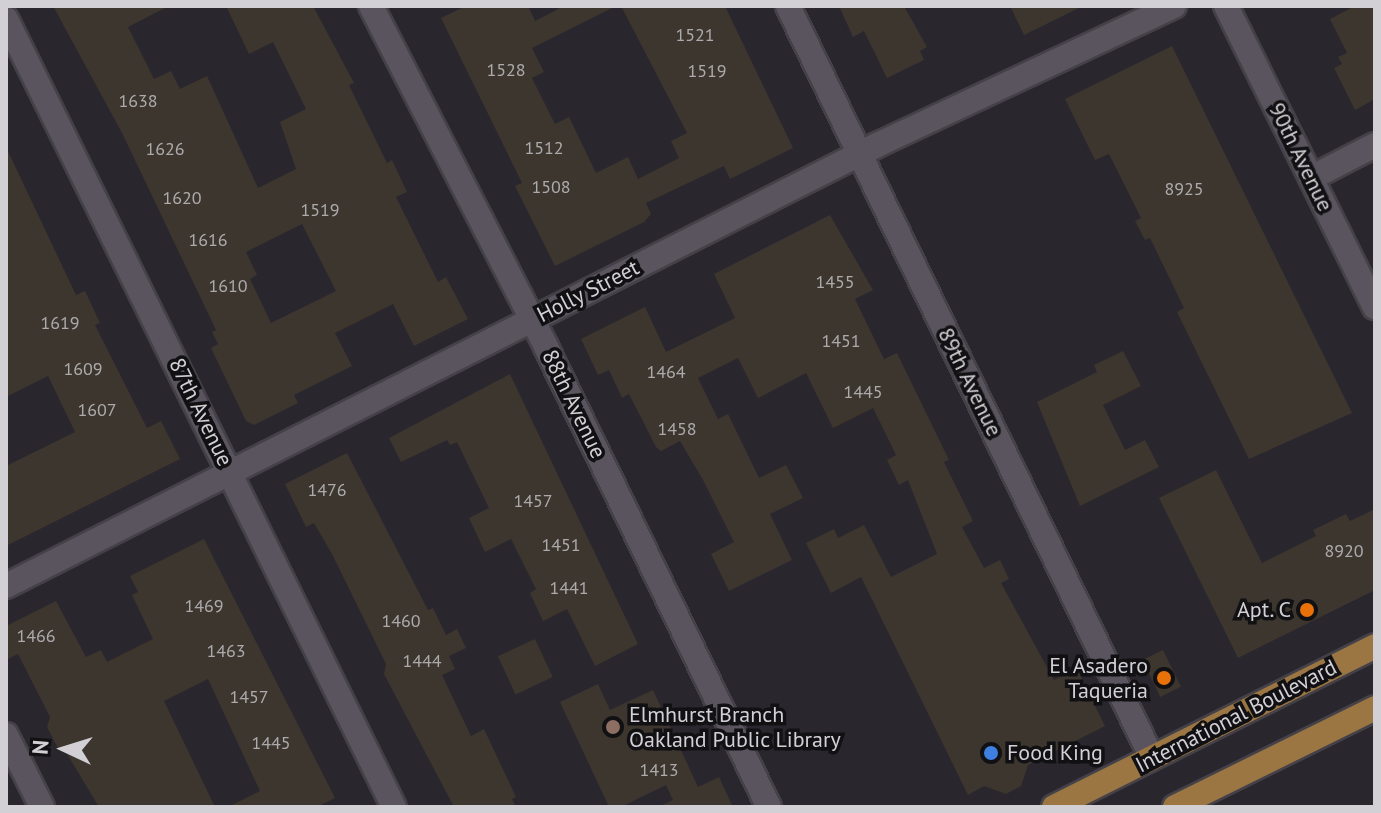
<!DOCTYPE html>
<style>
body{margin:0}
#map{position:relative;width:1381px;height:813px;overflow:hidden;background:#2a262d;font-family:"PT Sans",sans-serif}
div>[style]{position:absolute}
.building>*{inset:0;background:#3c362f;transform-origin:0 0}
.roads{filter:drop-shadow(2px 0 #444148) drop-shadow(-2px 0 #444148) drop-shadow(0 2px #444148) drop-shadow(0 -2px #444148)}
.minor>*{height:24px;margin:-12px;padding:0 12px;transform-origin:12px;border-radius:12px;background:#59545d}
.major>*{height:24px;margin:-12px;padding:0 12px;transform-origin:12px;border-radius:12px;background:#9b7643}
.dots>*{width:22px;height:22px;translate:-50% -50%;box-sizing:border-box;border:4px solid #111013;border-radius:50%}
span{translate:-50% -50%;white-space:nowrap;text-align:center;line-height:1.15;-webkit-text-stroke:7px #111013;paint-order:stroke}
.number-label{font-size:18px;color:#adaaac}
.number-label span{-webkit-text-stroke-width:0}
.street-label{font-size:22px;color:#d3d0d5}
.poi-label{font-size:22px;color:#d3d0d5}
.right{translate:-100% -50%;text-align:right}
.left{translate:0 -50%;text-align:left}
.frame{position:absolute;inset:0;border:8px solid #d3d0d5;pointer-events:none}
.north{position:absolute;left:24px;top:709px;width:80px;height:80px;-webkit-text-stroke:6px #111013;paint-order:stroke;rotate:274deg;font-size:22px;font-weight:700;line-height:32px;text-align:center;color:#d3d0d5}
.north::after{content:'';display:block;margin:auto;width:28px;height:36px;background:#d3d0d5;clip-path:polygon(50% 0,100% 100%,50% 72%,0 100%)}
</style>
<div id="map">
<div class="building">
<div style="clip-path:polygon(evenodd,53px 6px,169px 6px,128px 27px,154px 79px,171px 71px,180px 89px,207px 76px,258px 188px,296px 169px,280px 122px,306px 109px,273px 42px,249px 54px,226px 6px,313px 6px,354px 83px,349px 85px,387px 163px,392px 160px,407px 192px,396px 197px,438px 282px,446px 277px,468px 319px,414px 346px,393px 304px,335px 333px,352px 366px,294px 395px,298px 403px,254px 425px,246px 421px,211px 348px,218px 344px,212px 332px,216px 330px,122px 133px,53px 6px,302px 224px,336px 291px,271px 323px,250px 279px,257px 275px,246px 252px,302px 224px)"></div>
<div style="clip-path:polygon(466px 6px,528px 6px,535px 21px,564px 6px,616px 6px,532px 48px,544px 72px,532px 78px,555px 124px,569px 117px,596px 173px,628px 157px,638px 179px,679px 158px,671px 141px,687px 133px,621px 6px,725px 6px,793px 148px,730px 179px,724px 166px,646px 203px,651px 214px,644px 222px,555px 266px,515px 186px,522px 183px,441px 18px)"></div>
<div style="clip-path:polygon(839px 6px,904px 6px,927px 47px,920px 51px,924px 60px,887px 78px,864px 31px,853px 37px)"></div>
<div style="clip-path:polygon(1010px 6px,1083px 6px,1024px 35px)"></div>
<div style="clip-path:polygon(1355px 6px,1375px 6px,1375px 99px,1355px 110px,1334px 68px,1342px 64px,1338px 57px,1347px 53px,1330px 19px)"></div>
<div style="clip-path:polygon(1172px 46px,1352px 413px,1249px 459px,1177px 312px,1184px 308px,1150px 238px,1145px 240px,1135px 221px,1141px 218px,1109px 154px,1095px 160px,1065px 99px)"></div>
<div style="clip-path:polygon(6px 147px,76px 295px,85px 291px,100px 323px,95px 325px,147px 428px,161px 421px,180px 459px,6px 546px,6px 466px,75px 432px,48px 376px,6px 397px)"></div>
<div style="clip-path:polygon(830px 215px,873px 290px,855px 299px,884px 359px,897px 353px,949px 460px,944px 462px,973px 521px,962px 527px,984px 568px,1000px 560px,1009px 579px,1001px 583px,1054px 680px,1077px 669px,1105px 726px,1028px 765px,1021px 786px,1006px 794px,984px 786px,968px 795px,861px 577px,831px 593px,806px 543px,834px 529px,838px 538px,864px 525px,891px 577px,937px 554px,908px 480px,899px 485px,887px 460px,896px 455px,873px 408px,833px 428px,806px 373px,758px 398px,738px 358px,698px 378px,718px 419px,728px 414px,759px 478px,786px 465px,803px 498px,770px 514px,792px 560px,729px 591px,711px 554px,734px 542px,703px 480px,680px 441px,661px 451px,656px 447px,629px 394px,622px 398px,609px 370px,598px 375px,581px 339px,645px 307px,666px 352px,735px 318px,714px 274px)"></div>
<div style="clip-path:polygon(1123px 351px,1141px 386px,1103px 405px,1125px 450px,1145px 440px,1159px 467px,1080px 506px,1037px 402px,1097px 372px,1094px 365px)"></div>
<div style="clip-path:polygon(510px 374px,638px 644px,595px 666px,567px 609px,543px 621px,530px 593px,536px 589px,511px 539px,485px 552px,469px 518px,489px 508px,457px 442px,450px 445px,447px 440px,401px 462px,389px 438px)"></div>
<div style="clip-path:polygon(347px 453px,428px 610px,433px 608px,446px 635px,457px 629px,466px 648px,449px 656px,455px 669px,442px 675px,471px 736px,484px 729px,516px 797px,512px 799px,516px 807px,454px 807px,384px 674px,386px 664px,332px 554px,314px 523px,306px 527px,285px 484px)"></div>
<div style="clip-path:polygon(1216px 470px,1262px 563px,1316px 536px,1313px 530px,1346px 514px,1350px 521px,1375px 509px,1375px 590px,1238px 658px,1159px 498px)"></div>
<div style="clip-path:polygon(204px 539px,335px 798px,317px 807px,228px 807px,260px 791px,208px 679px,164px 701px,215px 807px,99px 807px,67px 754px,59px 750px,47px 727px,50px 717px,18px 654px,6px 660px,6px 626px,56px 601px,86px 657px,101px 650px,107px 662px,153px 639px,132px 595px,138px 592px,130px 576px)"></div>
<div style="left:535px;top:639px;width:42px;height:41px;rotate:65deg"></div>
<div style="left:1163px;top:650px;width:41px;height:23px;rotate:64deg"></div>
<div style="clip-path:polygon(598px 684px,610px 710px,653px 690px,698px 787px,719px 777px,733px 807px,658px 807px,673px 800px,666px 785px,621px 807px,609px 807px,560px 702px)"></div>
</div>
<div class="roads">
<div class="minor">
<div style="left:371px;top:6px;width:383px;rotate:62.8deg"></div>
<div style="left:546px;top:347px;width:511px;rotate:64.14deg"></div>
<div style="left:788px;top:6px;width:835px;rotate:64.17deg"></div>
<div style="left:1226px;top:6px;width:336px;rotate:63.7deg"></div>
<div style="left:6px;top:19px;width:878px;rotate:63.79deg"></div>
<div style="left:1311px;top:178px;width:72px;rotate:-27.3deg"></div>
<div style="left:6px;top:586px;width:976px;rotate:-26.85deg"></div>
<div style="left:877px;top:145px;width:328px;rotate:-25.1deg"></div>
<div style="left:6px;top:735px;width:80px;rotate:63.4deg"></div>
</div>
<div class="major">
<div style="left:1054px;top:807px;width:359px;rotate:-26.6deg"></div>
<div style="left:1175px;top:807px;width:223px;rotate:-26.3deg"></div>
</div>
</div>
<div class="dots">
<div style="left:1307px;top:610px;background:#e8710a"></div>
<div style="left:1164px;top:678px;background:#e8710a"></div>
<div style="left:613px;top:727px;background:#8d6e63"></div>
<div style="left:991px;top:753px;background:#3f7fe0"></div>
</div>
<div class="number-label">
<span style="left:695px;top:35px">1521</span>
<span style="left:506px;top:70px">1528</span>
<span style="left:707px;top:71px">1519</span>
<span style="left:138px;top:101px">1638</span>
<span style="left:544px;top:148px">1512</span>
<span style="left:165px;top:149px">1626</span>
<span style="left:551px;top:187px">1508</span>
<span style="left:1184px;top:189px">8925</span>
<span style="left:182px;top:198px">1620</span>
<span style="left:320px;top:210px">1519</span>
<span style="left:208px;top:240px">1616</span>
<span style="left:835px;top:282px">1455</span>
<span style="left:228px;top:286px">1610</span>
<span style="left:60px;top:323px">1619</span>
<span style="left:841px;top:341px">1451</span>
<span style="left:83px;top:369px">1609</span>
<span style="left:666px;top:372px">1464</span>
<span style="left:863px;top:392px">1445</span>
<span style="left:97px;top:410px">1607</span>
<span style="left:677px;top:429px">1458</span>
<span style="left:327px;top:490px">1476</span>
<span style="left:533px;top:501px">1457</span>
<span style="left:561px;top:545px">1451</span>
<span style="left:1344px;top:551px">8920</span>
<span style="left:569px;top:588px">1441</span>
<span style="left:204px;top:606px">1469</span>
<span style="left:401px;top:621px">1460</span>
<span style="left:36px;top:636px">1466</span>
<span style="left:226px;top:651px">1463</span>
<span style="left:422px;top:661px">1444</span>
<span style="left:249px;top:697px">1457</span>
<span style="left:271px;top:743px">1445</span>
<span style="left:659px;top:770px">1413</span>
</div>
<div class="street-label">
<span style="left:1301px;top:157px;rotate:64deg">90th Avenue</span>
<span style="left:588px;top:291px;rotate:-27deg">Holly Street</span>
<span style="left:970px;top:382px;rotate:64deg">89th Avenue</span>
<span style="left:574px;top:404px;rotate:64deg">88th Avenue</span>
<span style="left:201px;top:412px;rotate:64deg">87th Avenue</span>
<span style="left:1236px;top:716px;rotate:-27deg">International Boulevard</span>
</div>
<div class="poi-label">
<span class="right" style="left:1291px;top:610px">Apt. C</span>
<span class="right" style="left:1148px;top:678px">El Asadero<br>Taqueria</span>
<span class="left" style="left:629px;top:727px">Elmhurst Branch<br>Oakland Public Library</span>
<span class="left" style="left:1007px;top:753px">Food King</span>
</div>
<div class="frame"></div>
<div class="north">N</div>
</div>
